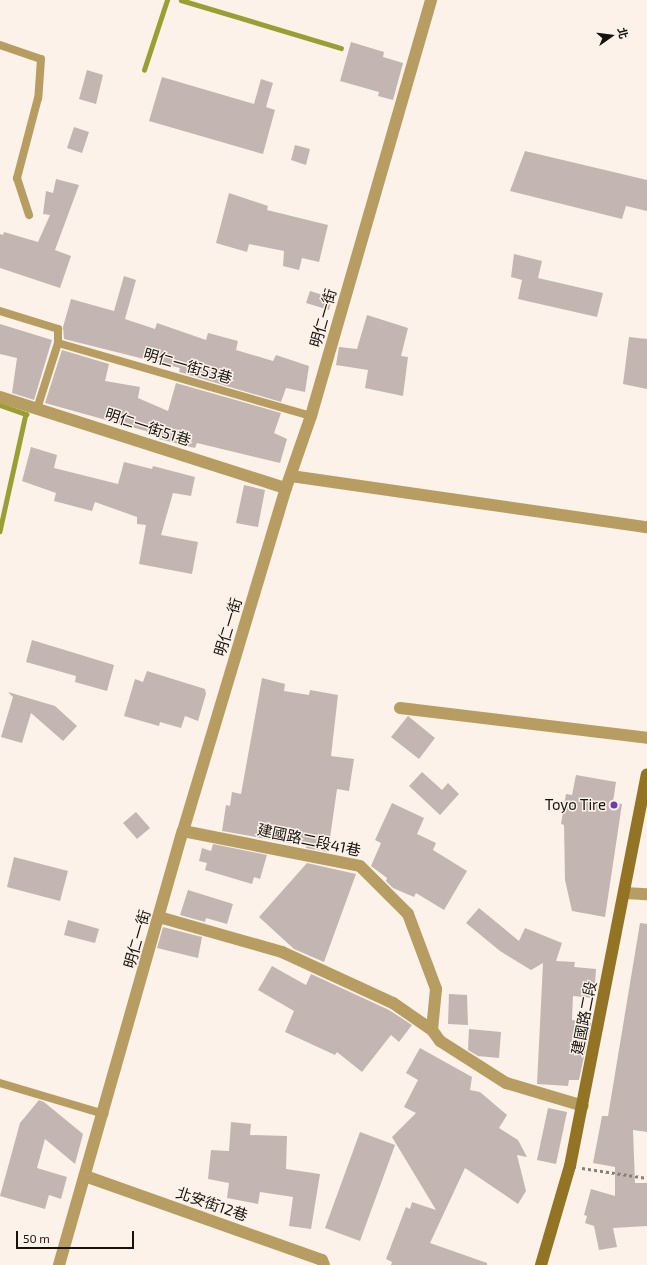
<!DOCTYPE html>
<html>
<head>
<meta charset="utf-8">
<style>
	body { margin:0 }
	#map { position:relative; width:647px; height:1265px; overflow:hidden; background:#fcf2e9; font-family:"Exo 2","Noto Sans TC",sans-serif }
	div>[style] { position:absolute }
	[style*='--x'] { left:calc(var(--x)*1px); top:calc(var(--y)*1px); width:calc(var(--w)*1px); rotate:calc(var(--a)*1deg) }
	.stream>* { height:4.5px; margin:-2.25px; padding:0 2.25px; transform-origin:2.25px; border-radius:2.25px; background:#9a9f33 }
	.building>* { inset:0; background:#c3b6b2 }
	.path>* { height:2.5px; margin-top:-1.25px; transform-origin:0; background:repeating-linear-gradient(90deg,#867f79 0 3px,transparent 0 6px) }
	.lane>* { height:8px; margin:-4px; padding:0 4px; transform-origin:4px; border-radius:4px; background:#b79d61 }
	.street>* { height:12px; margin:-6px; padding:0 6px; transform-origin:6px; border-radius:6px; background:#b79d61 }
	.secondary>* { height:12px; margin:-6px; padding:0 6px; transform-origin:6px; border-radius:6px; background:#927424 }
	.dots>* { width:11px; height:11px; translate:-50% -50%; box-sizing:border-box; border:2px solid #fcf2e9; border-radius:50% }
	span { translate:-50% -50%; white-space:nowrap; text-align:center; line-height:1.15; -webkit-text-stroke:3px #fcf2e9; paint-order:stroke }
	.street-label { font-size:15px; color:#16120f }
	.poi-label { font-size:15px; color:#16120f }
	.right { translate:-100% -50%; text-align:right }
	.north { position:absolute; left:591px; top:16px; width:40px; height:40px; -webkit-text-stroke:3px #fcf2e9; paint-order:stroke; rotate:76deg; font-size:11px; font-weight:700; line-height:16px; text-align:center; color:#16120f }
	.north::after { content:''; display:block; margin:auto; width:14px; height:18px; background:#16120f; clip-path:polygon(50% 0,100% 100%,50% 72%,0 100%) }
	.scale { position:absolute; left:16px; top:1231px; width:118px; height:18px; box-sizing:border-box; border:2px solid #16120f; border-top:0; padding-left:5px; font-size:12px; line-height:14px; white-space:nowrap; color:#16120f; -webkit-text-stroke:3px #fcf2e9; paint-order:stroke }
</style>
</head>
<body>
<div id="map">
	<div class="stream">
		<div style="--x:181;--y:0;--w:167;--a:16.7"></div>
		<div style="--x:144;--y:70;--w:74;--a:-71.8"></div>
		<div style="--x:0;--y:405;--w:28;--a:19"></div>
		<div style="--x:26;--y:414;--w:120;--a:102.5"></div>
	</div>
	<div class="building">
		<div style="clip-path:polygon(351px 42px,384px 52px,383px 57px,403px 63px,393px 100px,378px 96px,379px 92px,340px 81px)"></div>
		<div style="clip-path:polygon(87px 70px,103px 75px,96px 104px,79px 99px)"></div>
		<div style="clip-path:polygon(162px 77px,254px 104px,261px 79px,273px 83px,266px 107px,275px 110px,263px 154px,149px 121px)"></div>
		<div style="clip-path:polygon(74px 127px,89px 132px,82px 153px,67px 148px)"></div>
		<div style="clip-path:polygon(295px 145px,310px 149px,306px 165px,291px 160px)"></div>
		<div style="clip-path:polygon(525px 151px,647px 180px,647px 211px,626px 206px,622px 219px,510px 191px)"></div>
		<div style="clip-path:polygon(56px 179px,79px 185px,55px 250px,71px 256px,60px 288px,0 268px,0 234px,3px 235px,4px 232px,38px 242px,50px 215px,43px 214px,46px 191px,53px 193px)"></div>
		<div style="clip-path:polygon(229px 193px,268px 206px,267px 210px,328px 225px,319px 262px,302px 258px,299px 270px,283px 266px,284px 251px,249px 244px,247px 252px,216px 243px)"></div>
		<div style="clip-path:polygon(514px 254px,542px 261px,538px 278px,603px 293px,597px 317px,518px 299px,522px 280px,511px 277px)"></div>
		<div style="clip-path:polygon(124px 276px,136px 280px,125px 319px,155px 329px,157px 323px,206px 340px,208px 333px,238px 341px,236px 350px,273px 361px,276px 355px,309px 366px,305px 392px,286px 388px,281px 402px,179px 372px,180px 368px,64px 339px,63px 327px,71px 299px,114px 311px)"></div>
		<div style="clip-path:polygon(310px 291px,332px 298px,329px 310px,306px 303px)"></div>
		<div style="clip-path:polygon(367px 315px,408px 328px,401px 356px,408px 357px,403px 396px,365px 388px,368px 370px,336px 365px,339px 347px,357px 349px)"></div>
		<div style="clip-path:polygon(0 324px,52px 340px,34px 400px,12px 393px,17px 358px,0 354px)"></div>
		<div style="clip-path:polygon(629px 337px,647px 339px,647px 389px,623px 384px)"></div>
		<div style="clip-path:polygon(62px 350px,109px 364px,105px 381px,140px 387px,138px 398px,168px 411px,176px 383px,281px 413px,274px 433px,287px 439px,280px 463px,197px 443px,195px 448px,159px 439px,160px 435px,45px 403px)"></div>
		<div style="clip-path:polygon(31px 447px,57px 455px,54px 468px,118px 484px,124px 462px,152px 469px,153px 466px,195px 477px,191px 496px,173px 493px,161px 535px,198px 542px,192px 574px,139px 564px,146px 525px,137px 524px,137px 517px,95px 502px,92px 511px,54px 501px,56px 493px,22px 481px)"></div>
		<div style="clip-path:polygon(244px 485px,265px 490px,258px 527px,236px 523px)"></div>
		<div style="clip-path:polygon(32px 640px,114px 665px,107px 691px,75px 682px,76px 676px,26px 662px)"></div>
		<div style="clip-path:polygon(147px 671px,205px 689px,206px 694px,198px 721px,185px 716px,181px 728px,160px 722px,159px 726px,124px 716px,135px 679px,143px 682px)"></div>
		<div style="clip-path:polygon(262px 678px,285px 684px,284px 691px,309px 695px,310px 690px,338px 695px,331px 756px,354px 759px,349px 791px,337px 789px,328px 852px,306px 848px,306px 846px,222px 831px,226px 805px,230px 806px,232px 792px,241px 794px)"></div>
		<div style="clip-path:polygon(8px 692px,55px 706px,77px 726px,63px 741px,31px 713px,22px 743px,1px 737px,13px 697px)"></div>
		<div style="clip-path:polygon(408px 716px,435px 738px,419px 759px,391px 737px)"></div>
		<div style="clip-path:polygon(422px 772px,442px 790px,448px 783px,459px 794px,440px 815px,409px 786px)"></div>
		<div style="clip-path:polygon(576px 775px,616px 782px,613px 802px,622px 804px,605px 917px,572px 911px,565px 880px,564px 825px,561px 824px,566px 794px,572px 795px)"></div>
		<div style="clip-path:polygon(392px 803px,424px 818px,417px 834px,436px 843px,433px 850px,467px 871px,444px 910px,416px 893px,414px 897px,393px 888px,386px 881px,387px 878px,371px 866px,381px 843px,375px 840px)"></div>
		<div style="clip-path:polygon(136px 812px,150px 828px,137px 839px,123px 823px)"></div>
		<div style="clip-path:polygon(213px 844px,267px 855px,260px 879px,254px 877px,252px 884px,205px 870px,207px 863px,199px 861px,202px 848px,211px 851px)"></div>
		<div style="clip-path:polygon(14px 857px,68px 871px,60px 901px,7px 887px)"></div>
		<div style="clip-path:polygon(307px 863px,356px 874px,324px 962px,294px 949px,259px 917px)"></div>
		<div style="clip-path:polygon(188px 890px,233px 904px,227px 924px,206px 918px,205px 922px,180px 915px)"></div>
		<div style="clip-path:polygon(479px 908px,519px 941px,525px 928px,562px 943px,556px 961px,575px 962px,574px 967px,596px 969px,594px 998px,573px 996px,572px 1020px,591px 1023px,579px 1080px,569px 1080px,568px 1086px,537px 1084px,543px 963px,531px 970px,500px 951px,466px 923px)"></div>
		<div style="clip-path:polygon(68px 920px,99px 929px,95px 943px,64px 935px)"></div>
		<div style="clip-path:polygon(640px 923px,647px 924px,647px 1132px,633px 1130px,635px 1183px,647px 1183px,647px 1226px,613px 1228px,617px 1247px,599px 1250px,594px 1226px,585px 1223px,587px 1216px,584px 1215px,591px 1189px,615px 1196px,615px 1167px,593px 1163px,602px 1116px,608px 1116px)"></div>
		<div style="clip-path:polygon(163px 927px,202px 937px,198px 958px,157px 948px)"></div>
		<div style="clip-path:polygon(272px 966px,306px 985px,311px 974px,389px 1010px,412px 1025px,399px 1042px,391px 1035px,362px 1072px,337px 1052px,335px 1055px,285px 1032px,294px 1011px,258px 990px)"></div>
		<div style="clip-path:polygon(449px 994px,467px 995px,468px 1025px,448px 1024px)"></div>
		<div style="clip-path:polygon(469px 1029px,501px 1032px,499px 1058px,478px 1056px,468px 1050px)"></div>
		<div style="clip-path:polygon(420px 1048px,472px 1077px,470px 1090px,480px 1092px,507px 1115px,499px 1128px,518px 1140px,527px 1157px,517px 1155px,526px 1191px,518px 1204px,465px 1168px,430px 1243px,487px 1263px,487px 1265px,391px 1265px,392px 1262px,386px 1259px,406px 1207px,410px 1209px,412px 1202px,436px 1210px,392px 1137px,416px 1113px,404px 1107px,418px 1080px,406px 1073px)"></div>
		<div style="clip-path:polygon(39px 1100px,44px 1102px,83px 1134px,75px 1164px,45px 1139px,37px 1168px,67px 1177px,61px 1199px,49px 1195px,45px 1209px,0 1196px,20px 1123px)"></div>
		<div style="clip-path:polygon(548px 1108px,567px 1112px,556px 1164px,537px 1160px)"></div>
		<div style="clip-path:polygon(231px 1122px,251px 1124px,250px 1135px,287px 1136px,286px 1169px,320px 1174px,311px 1229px,289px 1226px,293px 1197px,260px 1192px,258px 1204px,227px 1198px,229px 1183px,208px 1179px,211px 1150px,229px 1151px)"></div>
		<div style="clip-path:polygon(360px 1132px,395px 1145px,360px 1241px,325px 1228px)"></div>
	</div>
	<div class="path">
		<div style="--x:582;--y:1168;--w:66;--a:8.7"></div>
	</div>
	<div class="lane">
		<div style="--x:0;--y:45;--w:43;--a:18.9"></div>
		<div style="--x:41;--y:59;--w:39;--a:94"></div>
		<div style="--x:38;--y:98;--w:83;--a:104.7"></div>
		<div style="--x:17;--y:178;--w:39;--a:72"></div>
		<div style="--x:0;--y:311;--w:61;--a:17.2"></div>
		<div style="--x:58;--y:329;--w:14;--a:90"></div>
		<div style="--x:58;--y:343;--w:69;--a:107.7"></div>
		<div style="--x:58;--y:343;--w:263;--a:16.1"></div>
		<div style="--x:0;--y:1083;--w:109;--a:16.6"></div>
	</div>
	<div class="street">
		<div style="--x:0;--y:397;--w:300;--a:17.7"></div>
		<div style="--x:291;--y:476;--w:360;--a:8.2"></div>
		<div style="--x:400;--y:708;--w:249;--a:6.9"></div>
		<div style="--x:183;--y:831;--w:180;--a:11.2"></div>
		<div style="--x:360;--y:866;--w:68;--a:45"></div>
		<div style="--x:408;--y:914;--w:80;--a:69.5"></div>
		<div style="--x:436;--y:989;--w:41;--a:95.6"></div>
		<div style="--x:625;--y:893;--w:22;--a:3"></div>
		<div style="--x:159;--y:917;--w:128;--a:15.9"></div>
		<div style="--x:282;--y:952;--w:122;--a:24.7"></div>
		<div style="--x:393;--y:1003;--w:47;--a:34.7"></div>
		<div style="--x:432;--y:1030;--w:14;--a:54"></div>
		<div style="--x:440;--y:1041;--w:78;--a:32.5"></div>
		<div style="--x:506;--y:1083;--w:80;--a:16.6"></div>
		<div style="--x:85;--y:1176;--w:251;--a:19.5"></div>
		<div style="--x:322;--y:1260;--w:5;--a:68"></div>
		<div style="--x:59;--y:1265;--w:451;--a:-74.1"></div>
		<div style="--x:183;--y:831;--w:358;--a:-73.3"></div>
		<div style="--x:286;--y:488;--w:76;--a:-70.9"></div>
		<div style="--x:311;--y:416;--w:433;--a:-73.9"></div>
	</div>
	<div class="secondary">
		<div style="--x:541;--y:1265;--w:103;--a:-73.7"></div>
		<div style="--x:570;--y:1166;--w:399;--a:-78.9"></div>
	</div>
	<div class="dots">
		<div style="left:614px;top:805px;background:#713cb2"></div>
	</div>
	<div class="street-label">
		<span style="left:323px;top:318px;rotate:-74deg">明仁一街</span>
		<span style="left:188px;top:366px;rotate:16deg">明仁一街53巷</span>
		<span style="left:148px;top:427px;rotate:18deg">明仁一街51巷</span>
		<span style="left:228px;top:627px;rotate:-73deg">明仁一街</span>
		<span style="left:309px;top:840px;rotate:12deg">建國路二段41巷</span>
		<span style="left:137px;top:939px;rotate:-74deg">明仁一街</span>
		<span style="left:584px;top:1018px;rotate:-79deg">建國路二段</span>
		<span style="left:212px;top:1204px;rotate:19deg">北安街12巷</span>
	</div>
	<div class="poi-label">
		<span class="right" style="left:606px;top:805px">Toyo Tire</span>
	</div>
	<div class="north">北</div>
	<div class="scale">50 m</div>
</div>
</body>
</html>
